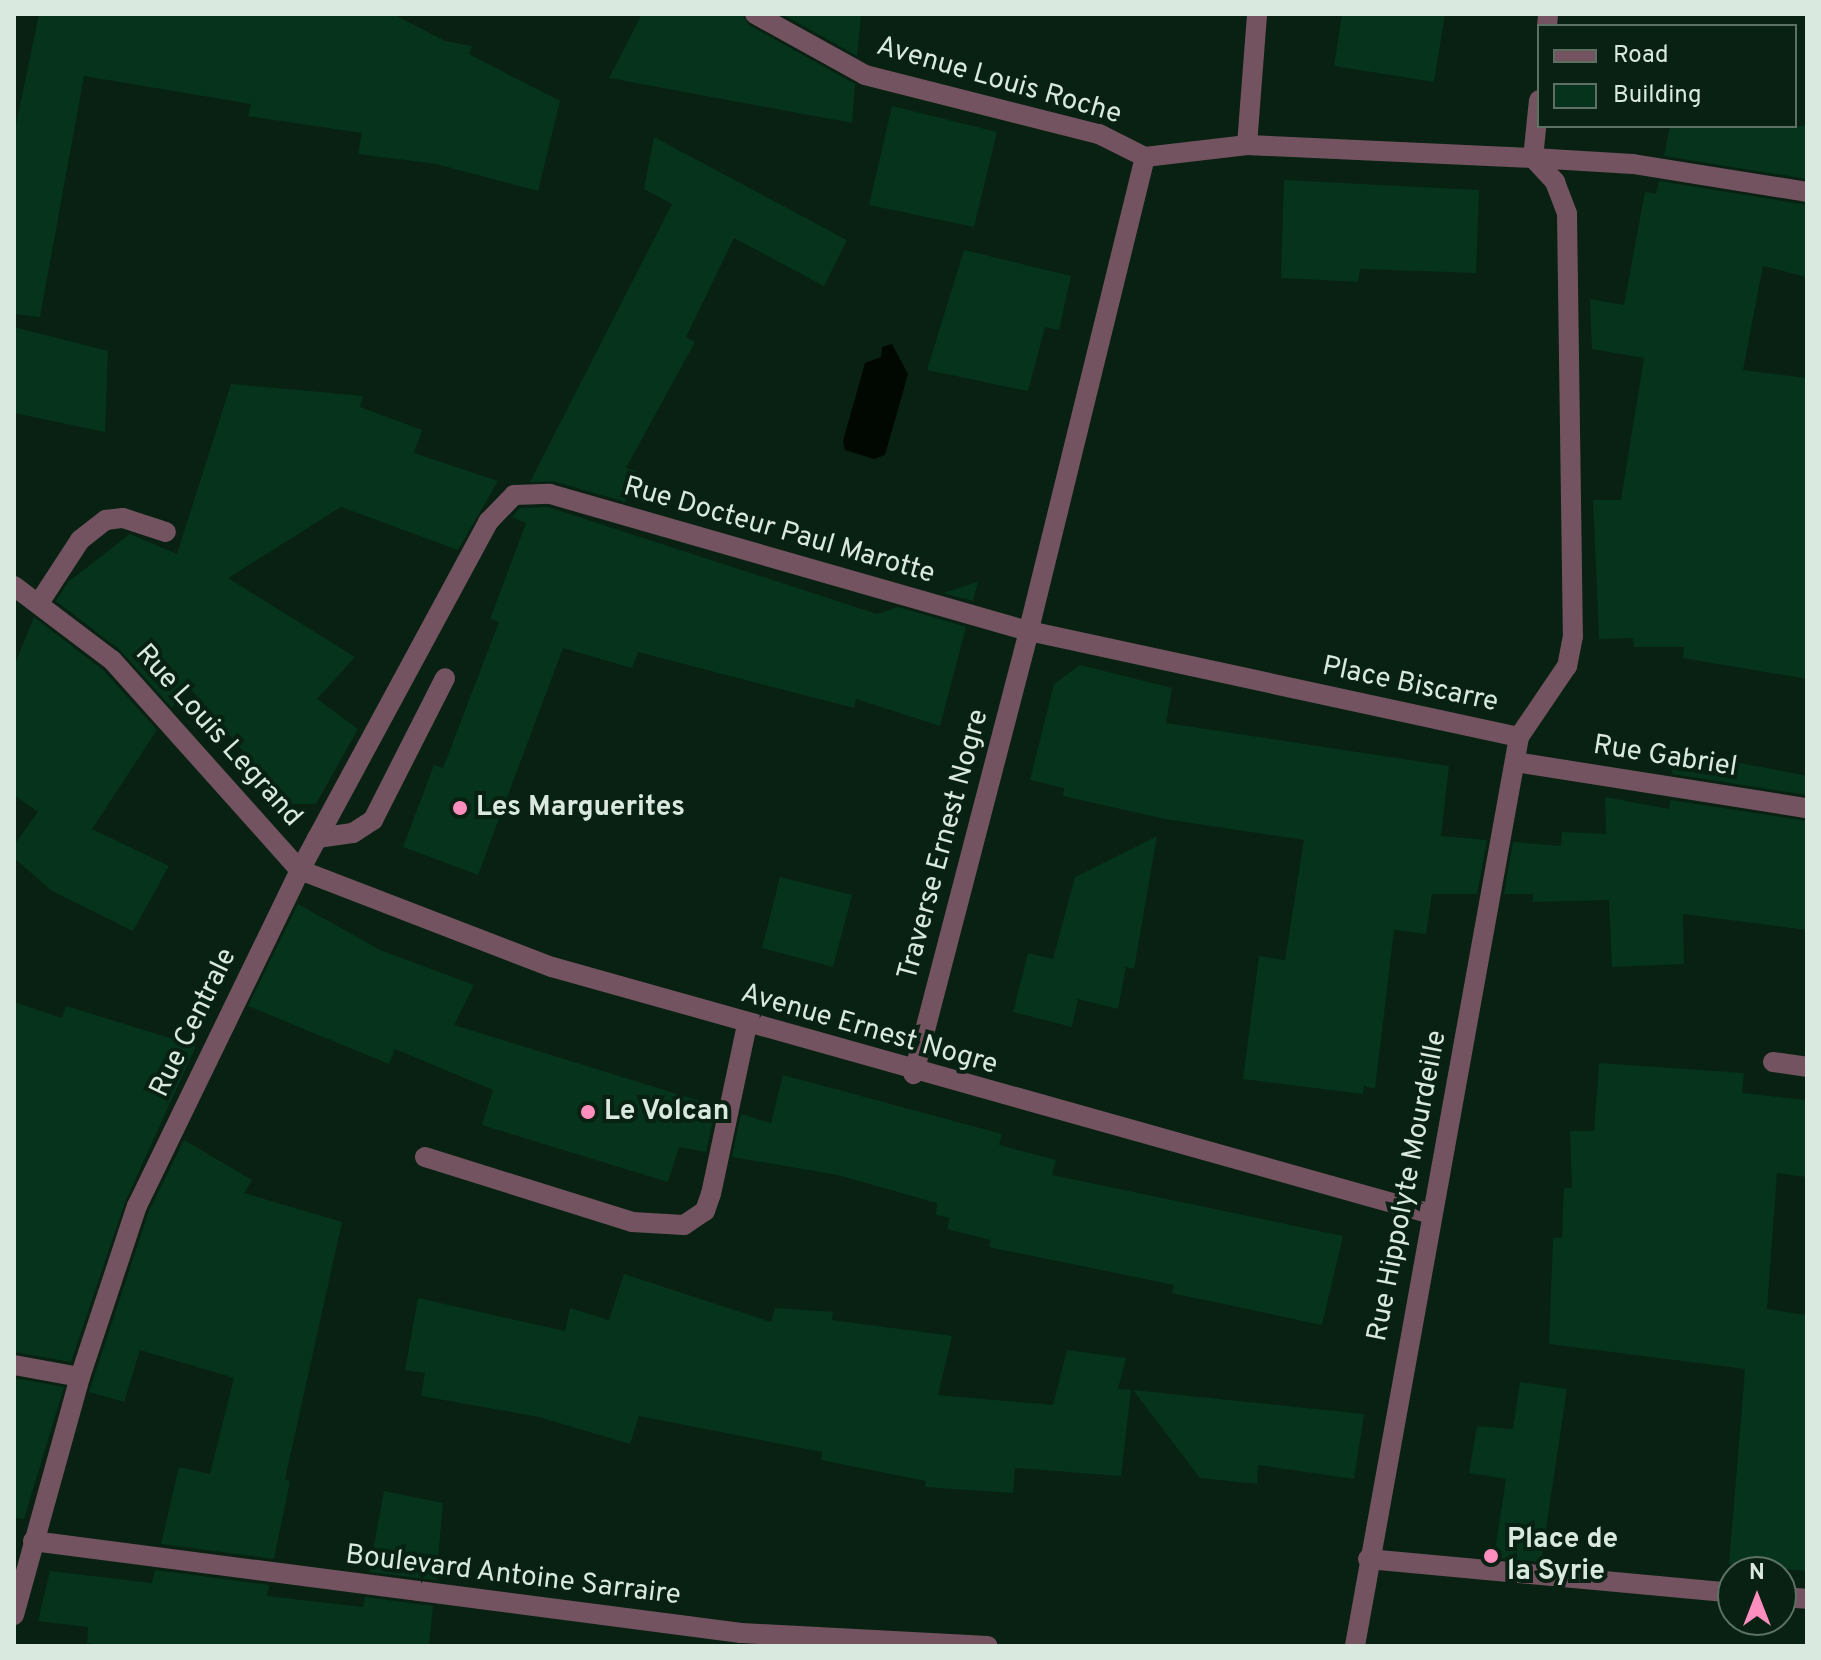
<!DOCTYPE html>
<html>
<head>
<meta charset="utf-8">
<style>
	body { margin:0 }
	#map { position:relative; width:1821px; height:1660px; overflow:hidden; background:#082112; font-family:Overpass,sans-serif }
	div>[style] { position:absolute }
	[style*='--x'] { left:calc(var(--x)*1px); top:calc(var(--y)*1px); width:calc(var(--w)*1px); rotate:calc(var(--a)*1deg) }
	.water>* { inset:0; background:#000801 }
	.building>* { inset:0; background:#05331b }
	.service>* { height:20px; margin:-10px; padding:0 10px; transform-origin:10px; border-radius:10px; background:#745360 }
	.minor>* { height:20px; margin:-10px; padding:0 10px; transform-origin:10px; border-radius:10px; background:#745360 }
	.dots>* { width:22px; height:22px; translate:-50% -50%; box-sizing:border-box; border:4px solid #082112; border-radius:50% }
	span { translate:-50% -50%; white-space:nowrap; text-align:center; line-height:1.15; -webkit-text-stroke:8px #082112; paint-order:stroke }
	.street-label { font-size:28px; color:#dae9df }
	.poi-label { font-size:28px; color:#dae9df; font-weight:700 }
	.left { translate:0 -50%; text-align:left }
	.frame { position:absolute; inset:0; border:16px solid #dae9df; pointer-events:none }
	.legend { position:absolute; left:1537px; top:24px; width:260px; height:104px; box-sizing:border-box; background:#082112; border:2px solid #5c7164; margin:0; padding:10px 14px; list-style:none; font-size:24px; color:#dae9df }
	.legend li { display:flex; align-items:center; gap:16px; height:40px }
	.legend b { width:40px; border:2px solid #5c7164 }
	.north { position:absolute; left:1717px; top:1556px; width:80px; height:80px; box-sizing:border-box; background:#082112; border:2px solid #5c7164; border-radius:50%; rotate:0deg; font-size:22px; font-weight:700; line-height:32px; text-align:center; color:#dae9df }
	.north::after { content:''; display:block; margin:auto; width:28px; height:36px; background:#fe8ebd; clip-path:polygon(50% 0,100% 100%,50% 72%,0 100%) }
</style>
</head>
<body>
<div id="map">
	<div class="water">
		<div style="clip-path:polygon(892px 344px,908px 374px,885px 455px,874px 459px,845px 450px,843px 441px,865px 363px,881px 357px,882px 347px)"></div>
	</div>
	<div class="building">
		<div style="clip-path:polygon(39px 14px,393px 14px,445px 41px,472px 46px,469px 54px,560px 101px,538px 191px,436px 164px,358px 154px,362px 133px,248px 116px,251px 104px,84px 76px,40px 317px,14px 314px,14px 134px)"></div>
		<div style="clip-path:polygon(642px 14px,742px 14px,749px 25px,855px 84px,852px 123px,609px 78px)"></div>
		<div style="clip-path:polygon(782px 14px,861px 14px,857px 56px)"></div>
		<div style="clip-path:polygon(1342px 14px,1445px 14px,1434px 82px,1334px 66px)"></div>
		<div style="clip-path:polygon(892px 106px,997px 132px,974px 227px,869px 205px)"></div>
		<div style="clip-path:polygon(1670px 126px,1807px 126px,1807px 179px,1664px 156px)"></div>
		<div style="clip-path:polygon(654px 137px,847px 240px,824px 286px,734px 238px,686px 337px,695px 342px,626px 468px,636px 471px,625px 502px,553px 481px,530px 482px,672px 204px,644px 189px)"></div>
		<div style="clip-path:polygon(1284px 180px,1479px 190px,1476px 273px,1360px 269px,1358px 282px,1281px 278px)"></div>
		<div style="clip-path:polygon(1659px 181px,1807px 205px,1807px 277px,1763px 266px,1743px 370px,1807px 378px,1807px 679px,1683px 658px,1684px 647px,1634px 647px,1633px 638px,1599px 639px,1593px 500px,1621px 500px,1644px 358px,1592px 349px,1590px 299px,1624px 305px,1645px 192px,1656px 194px)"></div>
		<div style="clip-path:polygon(964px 250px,1071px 276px,1059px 330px,1045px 327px,1028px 391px,927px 370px)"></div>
		<div style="clip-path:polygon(14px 327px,108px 351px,105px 432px,14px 413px)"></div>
		<div style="clip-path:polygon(231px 384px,363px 396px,360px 407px,422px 430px,414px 453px,498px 481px,458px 550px,341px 507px,228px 578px,355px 657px,317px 699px,358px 729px,316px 804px,288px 804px,188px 686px,172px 708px,120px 650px,56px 601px,68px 582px,130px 534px,177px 554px)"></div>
		<div style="clip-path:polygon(548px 507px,877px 614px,898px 607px,966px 627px,940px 726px,856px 699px,854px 708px,638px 652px,632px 668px,563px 648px,478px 875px,403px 847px,434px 765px,443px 768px,499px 622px,490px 619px,526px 523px,512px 517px,520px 508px)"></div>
		<div style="clip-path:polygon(978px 582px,973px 601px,943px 593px)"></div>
		<div style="clip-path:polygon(34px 617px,103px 670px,157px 730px,92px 829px,169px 866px,133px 931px,52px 891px,14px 858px,14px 845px,38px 812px,14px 795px,14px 666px)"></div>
		<div style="clip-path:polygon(1080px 665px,1172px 688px,1166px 723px,1449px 766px,1441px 836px,1487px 840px,1477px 894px,1432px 894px,1426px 934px,1394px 930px,1375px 1089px,1364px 1086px,1363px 1094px,1243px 1079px,1259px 956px,1285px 960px,1304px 840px,1165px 819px,1063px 796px,1064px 788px,1030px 780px,1054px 684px)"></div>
		<div style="clip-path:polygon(1674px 750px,1807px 776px,1807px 795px,1672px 774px)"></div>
		<div style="clip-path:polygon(1605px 797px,1669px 809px,1670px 800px,1807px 821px,1807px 930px,1683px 914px,1684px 964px,1612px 967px,1609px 900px,1533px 902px,1533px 894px,1504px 894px,1513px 842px,1561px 846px,1562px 832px,1606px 834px)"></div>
		<div style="clip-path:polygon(1157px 836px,1134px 969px,1126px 967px,1118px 1009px,1078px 999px,1072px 1027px,1013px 1012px,1028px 953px,1053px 959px,1075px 877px)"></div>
		<div style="clip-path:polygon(780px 877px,852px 895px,833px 967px,762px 948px)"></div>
		<div style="clip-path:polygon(298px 904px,380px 950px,474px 985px,454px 1025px,716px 1106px,706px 1152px,679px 1147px,668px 1182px,482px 1125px,493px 1090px,395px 1049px,389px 1064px,248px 1006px)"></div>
		<div style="clip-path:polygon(14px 1002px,62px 1018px,66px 1006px,196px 1046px,125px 1202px,71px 1362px,14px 1352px)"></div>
		<div style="clip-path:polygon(1599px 1063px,1744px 1073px,1742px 1093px,1807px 1100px,1807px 1177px,1777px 1173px,1767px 1309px,1807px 1315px,1807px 1571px,1729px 1564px,1745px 1369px,1549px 1344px,1553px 1238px,1562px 1238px,1564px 1188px,1572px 1188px,1570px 1131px,1594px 1131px)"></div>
		<div style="clip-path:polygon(783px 1075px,1002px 1134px,999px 1145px,1056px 1160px,1052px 1175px,1343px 1236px,1322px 1325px,1172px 1293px,1174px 1285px,989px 1247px,991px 1240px,947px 1229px,950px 1218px,936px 1215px,937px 1203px,838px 1175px,732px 1157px,741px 1114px,771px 1123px)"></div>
		<div style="clip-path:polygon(184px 1140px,252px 1180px,244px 1193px,342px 1222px,285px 1479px,290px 1481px,274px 1559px,161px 1544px,179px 1467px,210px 1474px,234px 1378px,140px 1350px,124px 1402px,89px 1392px,149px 1211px)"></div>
		<div style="clip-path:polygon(624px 1274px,771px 1322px,775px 1308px,833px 1312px,832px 1320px,952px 1336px,938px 1395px,1053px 1405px,1067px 1350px,1126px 1358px,1118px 1389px,1131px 1390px,1121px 1476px,1015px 1468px,1013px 1493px,925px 1487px,926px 1481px,821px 1460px,822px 1452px,639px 1416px,630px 1444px,539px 1417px,421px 1396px,425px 1373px,405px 1370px,418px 1298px,565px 1331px,570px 1308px,609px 1320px)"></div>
		<div style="clip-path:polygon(14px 1378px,64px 1387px,24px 1519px,14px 1518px)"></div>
		<div style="clip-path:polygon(1520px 1382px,1567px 1389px,1541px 1562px,1494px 1558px,1506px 1479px,1469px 1473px,1477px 1426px,1513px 1429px)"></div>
		<div style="clip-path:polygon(1133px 1390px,1364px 1414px,1354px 1479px,1258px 1465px,1257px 1484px,1200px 1478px)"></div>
		<div style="clip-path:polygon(384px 1491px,443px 1503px,436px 1580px,369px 1572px)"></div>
		<div style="clip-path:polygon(155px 1570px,269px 1585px,267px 1596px,363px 1607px,365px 1597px,433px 1606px,429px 1646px,112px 1646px,87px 1643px,88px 1627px,38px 1621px,50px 1571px,152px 1583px)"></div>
	</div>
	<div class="service">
		<div style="--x:1533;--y:158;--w:100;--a:3.4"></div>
		<div style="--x:1633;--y:164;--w:176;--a:9.1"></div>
		<div style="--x:39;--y:603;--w:75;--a:-56.9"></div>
		<div style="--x:80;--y:540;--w:33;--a:-38"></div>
		<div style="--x:106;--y:520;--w:17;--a:-7"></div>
		<div style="--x:123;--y:518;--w:45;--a:18"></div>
		<div style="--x:317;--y:838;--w:36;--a:-8"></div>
		<div style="--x:353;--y:833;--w:24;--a:-33"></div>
		<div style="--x:373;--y:820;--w:159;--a:-63.1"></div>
		<div style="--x:425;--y:1157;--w:217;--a:17.4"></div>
		<div style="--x:632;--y:1222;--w:52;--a:3.3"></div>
		<div style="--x:684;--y:1225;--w:25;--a:-34"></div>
		<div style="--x:705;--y:1211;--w:18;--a:-71"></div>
		<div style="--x:711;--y:1194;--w:174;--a:-78"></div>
	</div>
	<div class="minor">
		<div style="--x:755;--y:14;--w:126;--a:29"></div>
		<div style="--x:865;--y:75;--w:241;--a:14.2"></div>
		<div style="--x:1099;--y:134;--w:51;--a:26.6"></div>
		<div style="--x:1547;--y:26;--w:12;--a:-85"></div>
		<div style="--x:1247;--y:145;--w:131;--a:-85.6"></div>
		<div style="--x:1145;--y:157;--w:103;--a:-6.7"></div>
		<div style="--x:1247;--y:145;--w:286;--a:2.6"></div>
		<div style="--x:1533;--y:158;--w:33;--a:47"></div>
		<div style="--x:1555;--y:182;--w:34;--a:69"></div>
		<div style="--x:1567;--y:214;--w:422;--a:89.2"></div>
		<div style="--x:1573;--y:636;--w:31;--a:101"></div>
		<div style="--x:1567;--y:666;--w:86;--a:124.1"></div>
		<div style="--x:1519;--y:737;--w:924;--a:100.23"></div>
		<div style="--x:1145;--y:157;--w:488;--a:103.8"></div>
		<div style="--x:1029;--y:631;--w:501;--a:12.21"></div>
		<div style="--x:1533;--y:158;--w:58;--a:-84.1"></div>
		<div style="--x:14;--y:586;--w:123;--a:37.1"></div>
		<div style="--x:112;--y:660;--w:282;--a:48.2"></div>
		<div style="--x:300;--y:870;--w:270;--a:21.1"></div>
		<div style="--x:552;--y:967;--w:914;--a:15.68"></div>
		<div style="--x:1515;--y:762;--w:296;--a:9"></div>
		<div style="--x:1773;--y:1062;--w:34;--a:8"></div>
		<div style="--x:14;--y:1365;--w:67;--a:10.3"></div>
		<div style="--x:33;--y:1541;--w:714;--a:7.4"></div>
		<div style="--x:741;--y:1633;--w:247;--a:3"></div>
		<div style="--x:1368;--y:1559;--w:367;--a:5.3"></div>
		<div style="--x:1781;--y:1597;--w:26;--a:4"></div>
		<div style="--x:14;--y:1615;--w:247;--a:-74.5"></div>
		<div style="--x:80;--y:1377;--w:180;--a:-71.6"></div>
		<div style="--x:137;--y:1206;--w:373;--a:-64.1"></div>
		<div style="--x:300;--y:870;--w:396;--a:-61.6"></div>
		<div style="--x:488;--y:522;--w:37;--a:-46"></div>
		<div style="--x:514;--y:495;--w:36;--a:-2"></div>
		<div style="--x:550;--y:494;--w:498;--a:16"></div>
		<div style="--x:1029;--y:631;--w:458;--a:104.6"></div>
	</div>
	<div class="dots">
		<div style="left:460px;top:808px;background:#fe8ebd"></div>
		<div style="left:588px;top:1112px;background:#fe8ebd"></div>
		<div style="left:1491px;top:1556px;background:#fe8ebd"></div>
	</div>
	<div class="street-label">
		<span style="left:999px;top:81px;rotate:16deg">Avenue Louis Roche</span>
		<span style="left:779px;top:531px;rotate:16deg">Rue Docteur Paul Marotte</span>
		<span style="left:1410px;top:685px;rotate:12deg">Place Biscarre</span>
		<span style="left:218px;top:736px;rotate:48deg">Rue Louis Legrand</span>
		<span style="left:1665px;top:757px;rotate:9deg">Rue Gabriel</span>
		<span style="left:944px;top:845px;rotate:-75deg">Traverse Ernest Nogre</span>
		<span style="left:194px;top:1023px;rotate:-64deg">Rue Centrale</span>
		<span style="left:869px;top:1030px;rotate:16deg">Avenue Ernest Nogre</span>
		<span style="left:1408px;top:1186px;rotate:-79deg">Rue Hippolyte Mourdeille</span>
		<span style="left:513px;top:1576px;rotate:7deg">Boulevard Antoine Sarraire</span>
	</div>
	<div class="poi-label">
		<span class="left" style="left:476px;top:808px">Les Marguerites</span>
		<span class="left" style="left:604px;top:1112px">Le Volcan</span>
		<span class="left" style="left:1507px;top:1556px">Place de<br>la Syrie</span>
	</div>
	<div class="frame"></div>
	<ul class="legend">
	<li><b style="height:10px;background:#745360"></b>Road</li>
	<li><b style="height:22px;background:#05331b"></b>Building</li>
	</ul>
	<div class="north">N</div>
</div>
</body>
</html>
